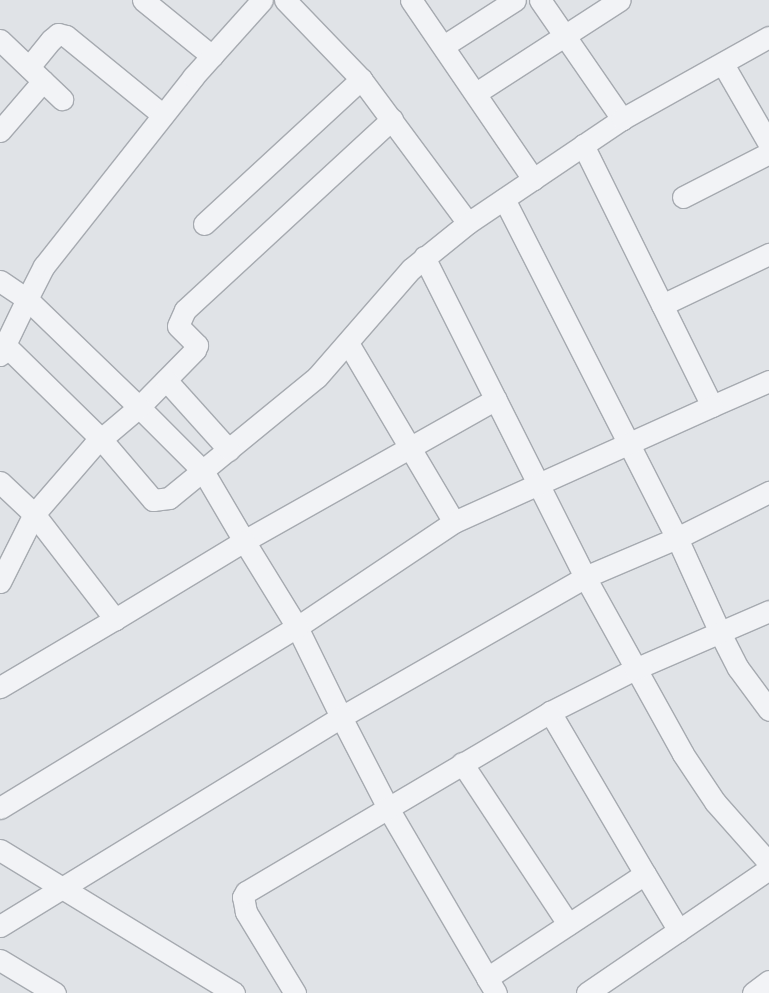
<!DOCTYPE html>
<html>
<head>
<meta charset="utf-8">
<style>
	body { margin:0 }
	#map { position:relative; width:769px; height:993px; overflow:hidden; background:#e0e3e7; font-family:Montserrat,sans-serif }
	div>[style] { position:absolute }
	[style*='--x'] { left:calc(var(--x)*1px); top:calc(var(--y)*1px); width:calc(var(--w)*1px); rotate:calc(var(--a)*1deg) }
	.roads { filter:drop-shadow(1px 0 #a6aab0) drop-shadow(-1px 0 #a6aab0) drop-shadow(0 1px #a6aab0) drop-shadow(0 -1px #a6aab0) }
	.street>* { height:21px; margin:-10.5px; padding:0 10.5px; transform-origin:10.5px; border-radius:10.5px; background:#f2f3f6 }
	span { translate:-50% -50%; white-space:nowrap; text-align:center; line-height:1.15; -webkit-text-stroke:4px #eff2f5; paint-order:stroke }
</style>
</head>
<body>
<div id="map">
	<div class="roads">
		<div class="street">
			<div style="--x:143;--y:0;--w:89;--a:39.1"></div>
			<div style="--x:285;--y:0;--w:110;--a:46.1"></div>
			<div style="--x:361;--y:79;--w:179;--a:53.4"></div>
			<div style="--x:411;--y:0;--w:217;--a:55.7"></div>
			<div style="--x:540;--y:0;--w:145;--a:55.4"></div>
			<div style="--x:0;--y:40;--w:86;--a:43.6"></div>
			<div style="--x:445;--y:45;--w:83;--a:-32.7"></div>
			<div style="--x:723;--y:64;--w:92;--a:60.1"></div>
			<div style="--x:29;--y:67;--w:35;--a:-51"></div>
			<div style="--x:51;--y:40;--w:9;--a:-41"></div>
			<div style="--x:58;--y:34;--w:8;--a:14"></div>
			<div style="--x:66;--y:36;--w:125;--a:39.2"></div>
			<div style="--x:476;--y:93;--w:171;--a:-32.9"></div>
			<div style="--x:392;--y:119;--w:282;--a:137.3"></div>
			<div style="--x:185;--y:310;--w:17;--a:114"></div>
			<div style="--x:178;--y:326;--w:27;--a:45"></div>
			<div style="--x:197;--y:345;--w:5;--a:112"></div>
			<div style="--x:195;--y:350;--w:80;--a:134.5"></div>
			<div style="--x:139;--y:407;--w:91;--a:45"></div>
			<div style="--x:203;--y:471;--w:81;--a:59.6"></div>
			<div style="--x:244;--y:541;--w:289;--a:-29.4"></div>
			<div style="--x:0;--y:131;--w:66;--a:-49.3"></div>
			<div style="--x:583;--y:145;--w:291;--a:63.7"></div>
			<div style="--x:712;--y:406;--w:62;--a:-23.7"></div>
			<div style="--x:683;--y:197;--w:97;--a:-27.1"></div>
			<div style="--x:504;--y:199;--w:381;--a:63"></div>
			<div style="--x:677;--y:538;--w:104;--a:65.6"></div>
			<div style="--x:720;--y:633;--w:39;--a:63"></div>
			<div style="--x:738;--y:668;--w:52;--a:53.6"></div>
			<div style="--x:204;--y:224;--w:214;--a:-42.7"></div>
			<div style="--x:424;--y:257;--w:358;--a:63.3"></div>
			<div style="--x:585;--y:577;--w:202;--a:61"></div>
			<div style="--x:683;--y:754;--w:58;--a:56.3"></div>
			<div style="--x:715;--y:802;--w:81;--a:48.5"></div>
			<div style="--x:0;--y:281;--w:32;--a:34"></div>
			<div style="--x:27;--y:299;--w:37;--a:-63"></div>
			<div style="--x:44;--y:266;--w:241;--a:-51.7"></div>
			<div style="--x:193;--y:77;--w:103;--a:-48.1"></div>
			<div style="--x:662;--y:305;--w:119;--a:-25.5"></div>
			<div style="--x:348;--y:343;--w:208;--a:59.4"></div>
			<div style="--x:5;--y:345;--w:134;--a:44.4"></div>
			<div style="--x:101;--y:439;--w:80;--a:49.6"></div>
			<div style="--x:153;--y:500;--w:16;--a:-7"></div>
			<div style="--x:169;--y:498;--w:191;--a:-39.3"></div>
			<div style="--x:317;--y:377;--w:143;--a:-49"></div>
			<div style="--x:411;--y:269;--w:73;--a:-38.9"></div>
			<div style="--x:468;--y:223;--w:186;--a:-34"></div>
			<div style="--x:622;--y:119;--w:168;--a:-29.2"></div>
			<div style="--x:0;--y:355;--w:62;--a:-64.3"></div>
			<div style="--x:27;--y:299;--w:156;--a:44"></div>
			<div style="--x:139;--y:407;--w:60;--a:139.7"></div>
			<div style="--x:93;--y:446;--w:90;--a:130.9"></div>
			<div style="--x:34;--y:514;--w:133;--a:52.4"></div>
			<div style="--x:115;--y:619;--w:134;--a:149.4"></div>
			<div style="--x:166;--y:380;--w:94;--a:48"></div>
			<div style="--x:712;--y:406;--w:283;--a:155.8"></div>
			<div style="--x:454;--y:522;--w:189;--a:146.2"></div>
			<div style="--x:297;--y:627;--w:100;--a:63.9"></div>
			<div style="--x:341;--y:717;--w:281;--a:-29.8"></div>
			<div style="--x:585;--y:577;--w:100;--a:-23"></div>
			<div style="--x:677;--y:538;--w:103;--a:-26.6"></div>
			<div style="--x:0;--y:482;--w:47;--a:43.3"></div>
			<div style="--x:34;--y:514;--w:76;--a:116.6"></div>
			<div style="--x:462;--y:763;--w:193;--a:56.6"></div>
			<div style="--x:0;--y:808;--w:348;--a:-31.4"></div>
			<div style="--x:297;--y:627;--w:101;--a:-121.6"></div>
			<div style="--x:244;--y:541;--w:151;--a:148.8"></div>
			<div style="--x:0;--y:850;--w:274;--a:31.4"></div>
			<div style="--x:645;--y:874;--w:66;--a:59.2"></div>
			<div style="--x:0;--y:926;--w:400;--a:-31.5"></div>
			<div style="--x:341;--y:717;--w:105;--a:62.7"></div>
			<div style="--x:389;--y:810;--w:194;--a:59.7"></div>
			<div style="--x:487;--y:978;--w:189;--a:-33.4"></div>
			<div style="--x:645;--y:874;--w:188;--a:-120.4"></div>
			<div style="--x:550;--y:712;--w:95;--a:-26.8"></div>
			<div style="--x:635;--y:669;--w:146;--a:-23.4"></div>
			<div style="--x:0;--y:960;--w:64;--a:31"></div>
			<div style="--x:487;--y:978;--w:17;--a:59"></div>
			<div style="--x:295;--y:993;--w:95;--a:-121.2"></div>
			<div style="--x:246;--y:912;--w:15;--a:-101"></div>
			<div style="--x:243;--y:897;--w:6;--a:-59"></div>
			<div style="--x:246;--y:892;--w:353;--a:-30.6"></div>
			<div style="--x:587;--y:993;--w:220;--a:-34.3"></div>
			<div style="--x:753;--y:993;--w:20;--a:-37"></div>
		</div>
	</div>
</div>
</body>
</html>
